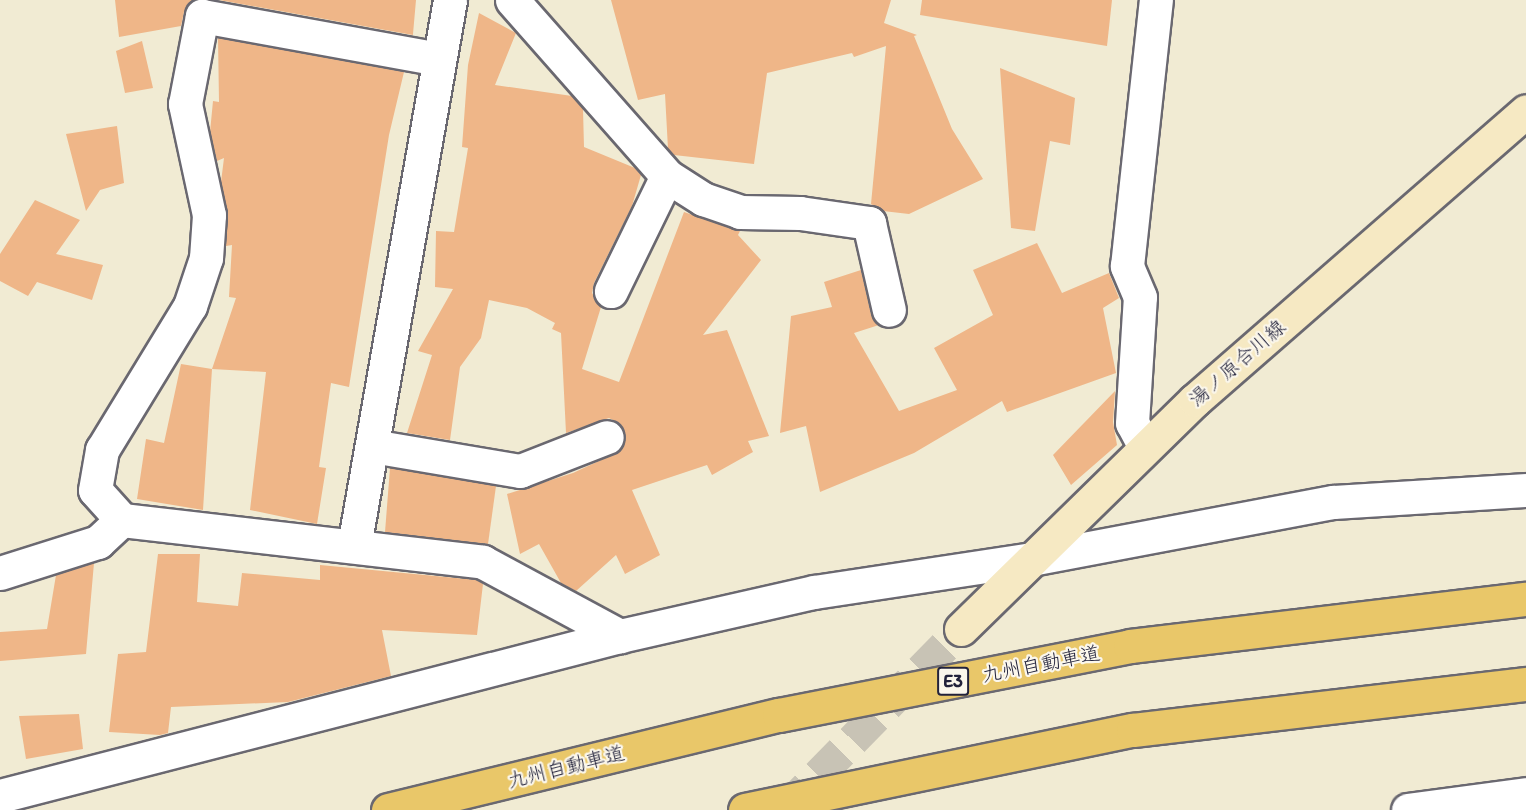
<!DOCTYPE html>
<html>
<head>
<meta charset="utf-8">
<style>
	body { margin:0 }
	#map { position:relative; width:1526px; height:810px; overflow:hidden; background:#f1ebd3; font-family:Itim,"Klee One",sans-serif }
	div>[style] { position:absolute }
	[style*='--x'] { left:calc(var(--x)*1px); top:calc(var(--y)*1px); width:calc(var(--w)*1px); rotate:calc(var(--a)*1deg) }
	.building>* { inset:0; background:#efb688 }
	.secondary-tunnel>* { height:33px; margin-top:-16.5px; transform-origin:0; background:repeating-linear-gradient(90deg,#c8c3b5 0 33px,transparent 0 49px) }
	.roads { filter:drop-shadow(2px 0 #6a6870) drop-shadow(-2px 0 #6a6870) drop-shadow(0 2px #6a6870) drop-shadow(0 -2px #6a6870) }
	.minor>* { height:33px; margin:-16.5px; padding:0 16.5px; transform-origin:16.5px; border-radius:16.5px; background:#fff }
	.secondary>* { height:33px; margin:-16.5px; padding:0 16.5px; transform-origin:16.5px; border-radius:16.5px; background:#f6e9c3 }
	.motorway>* { height:33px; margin:-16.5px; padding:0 16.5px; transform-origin:16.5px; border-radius:16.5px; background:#e9c769 }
	span { translate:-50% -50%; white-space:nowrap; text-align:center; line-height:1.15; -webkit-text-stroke:4.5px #fbf7ec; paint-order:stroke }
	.shield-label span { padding:2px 4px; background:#fbf7ec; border:2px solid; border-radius:4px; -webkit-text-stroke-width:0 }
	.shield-label { font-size:18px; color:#22223b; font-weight:700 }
	.street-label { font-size:20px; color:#22223b }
</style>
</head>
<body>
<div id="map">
	<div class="building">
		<div style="clip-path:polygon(115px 0,193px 0,184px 12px,181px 26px,119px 37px)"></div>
		<div style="clip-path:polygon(219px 0,416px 0,413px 34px,413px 35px)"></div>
		<div style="clip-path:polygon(611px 0,891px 0,884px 23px,917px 35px,914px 36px,952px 129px,983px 179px,909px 214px,883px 211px,871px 204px,886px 46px,854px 57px,852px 53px,767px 73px,754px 164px,674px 155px,668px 149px,665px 94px,638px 100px)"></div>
		<div style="clip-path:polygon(922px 0,1112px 0,1107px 46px,920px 15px)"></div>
		<div style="clip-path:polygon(479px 13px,516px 33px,495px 85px,572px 96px,583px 109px,584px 147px,635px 168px,641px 175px,632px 206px,594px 283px,592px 293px,601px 307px,582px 369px,619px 382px,684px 212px,740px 231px,738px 235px,761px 260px,703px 335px,727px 330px,769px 436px,748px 441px,753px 452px,712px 475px,707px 465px,632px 490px,660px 555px,625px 574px,616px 555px,576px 591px,561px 583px,539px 544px,520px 554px,507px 494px,573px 473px,614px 454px,626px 439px,619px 423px,609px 418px,566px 433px,561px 333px,552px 329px,555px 323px,527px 308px,489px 300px,481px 338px,460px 367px,450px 440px,407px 433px,432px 355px,418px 351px,453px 289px,435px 287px,436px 231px,454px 232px,468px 148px,462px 147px,468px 65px)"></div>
		<div style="clip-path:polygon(218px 38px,404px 72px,389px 135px,349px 387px,331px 383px,319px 467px,326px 468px,317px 524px,250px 510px,266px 372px,212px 369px,236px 298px,229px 297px,232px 245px,226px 246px,227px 211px,221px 182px,224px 158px,217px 161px,210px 132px,213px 101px,219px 102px)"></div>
		<div style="clip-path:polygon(142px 41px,153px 88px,125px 93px,116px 51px)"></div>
		<div style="clip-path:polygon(1000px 68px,1075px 98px,1070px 145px,1050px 141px,1035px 231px,1011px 228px)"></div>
		<div style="clip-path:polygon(117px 126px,124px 183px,100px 190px,86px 211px,66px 134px)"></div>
		<div style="clip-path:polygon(35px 200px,80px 220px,56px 254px,103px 265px,92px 300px,37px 282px,28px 296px,0 281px,0 254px)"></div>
		<div style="clip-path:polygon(1037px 243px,1062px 293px,1109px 273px,1119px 298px,1103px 308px,1116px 373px,1007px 412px,1002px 401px,914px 453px,820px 492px,806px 426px,780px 433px,791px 316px,832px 307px,824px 282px,861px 270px,871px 314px,879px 325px,854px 333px,899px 411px,957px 390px,934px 348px,993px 315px,973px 270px)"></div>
		<div style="clip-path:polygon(181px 364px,212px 369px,203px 510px,137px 499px,146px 439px,164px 443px)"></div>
		<div style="clip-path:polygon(1115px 391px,1113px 422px,1117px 445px,1071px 485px,1053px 455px)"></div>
		<div style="clip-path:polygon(390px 468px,496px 486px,488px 544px,385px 532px)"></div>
		<div style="clip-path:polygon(158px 554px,200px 554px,197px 602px,238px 606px,242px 573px,320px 580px,320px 565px,477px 580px,483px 584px,477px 635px,382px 630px,391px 676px,288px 702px,171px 707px,168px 733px,160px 735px,109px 732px,118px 654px,146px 652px)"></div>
		<div style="clip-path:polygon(94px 563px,86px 654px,0 661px,0 632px,47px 629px,56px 575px)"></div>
		<div style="clip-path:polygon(79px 714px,83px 749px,26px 759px,19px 716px)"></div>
	</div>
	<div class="secondary-tunnel">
		<div style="--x:784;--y:810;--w:253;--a:-45.6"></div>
	</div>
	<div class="roads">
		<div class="minor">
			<div style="--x:512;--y:0;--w:235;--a:48.6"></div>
			<div style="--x:667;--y:176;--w:128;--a:116"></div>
			<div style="--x:667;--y:176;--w:43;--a:32.6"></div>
			<div style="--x:703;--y:199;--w:39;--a:19"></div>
			<div style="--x:740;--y:212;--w:60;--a:1"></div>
			<div style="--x:800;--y:213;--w:70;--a:8.2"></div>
			<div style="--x:869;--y:223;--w:89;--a:77.1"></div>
			<div style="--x:372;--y:446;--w:150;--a:9.6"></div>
			<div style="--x:520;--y:471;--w:93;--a:-21.3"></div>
			<div style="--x:1145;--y:447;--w:27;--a:-118"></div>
			<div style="--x:1132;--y:423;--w:126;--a:-86.4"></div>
			<div style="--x:1140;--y:297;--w:34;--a:-113"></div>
			<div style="--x:1127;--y:266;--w:268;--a:-83.8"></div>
			<div style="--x:122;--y:520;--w:40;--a:-132"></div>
			<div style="--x:95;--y:490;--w:41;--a:-80.1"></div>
			<div style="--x:102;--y:450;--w:169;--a:-58.6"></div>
			<div style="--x:190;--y:306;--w:51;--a:-71.6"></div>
			<div style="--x:206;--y:258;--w:43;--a:-86"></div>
			<div style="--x:209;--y:215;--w:114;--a:-102.2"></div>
			<div style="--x:185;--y:104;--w:90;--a:-79.1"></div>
			<div style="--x:202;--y:16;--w:241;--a:10.3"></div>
			<div style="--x:354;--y:546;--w:554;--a:-80.03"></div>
			<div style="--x:0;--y:573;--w:103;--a:-17.6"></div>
			<div style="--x:98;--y:542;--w:33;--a:-43"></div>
			<div style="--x:122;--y:520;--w:363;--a:6.6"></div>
			<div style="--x:483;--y:562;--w:156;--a:28.4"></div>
			<div style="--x:0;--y:796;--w:640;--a:-14.47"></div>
			<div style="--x:620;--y:636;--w:199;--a:-12.8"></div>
			<div style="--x:814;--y:592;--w:219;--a:-8.6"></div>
			<div style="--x:1031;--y:559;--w:308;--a:-10.7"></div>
			<div style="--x:1334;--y:502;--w:192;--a:-3.6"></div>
			<div style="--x:1408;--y:810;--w:119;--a:-7.7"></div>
		</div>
		<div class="secondary">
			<div style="--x:961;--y:629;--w:327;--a:-44.4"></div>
			<div style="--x:1195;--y:400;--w:439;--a:-41.1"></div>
		</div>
		<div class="motorway">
			<div style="--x:388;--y:810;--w:402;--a:-13.7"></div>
			<div style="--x:779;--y:715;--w:358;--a:-11.1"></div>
			<div style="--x:1130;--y:646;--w:399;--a:-6.8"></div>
			<div style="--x:745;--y:810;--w:396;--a:-11.7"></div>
			<div style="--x:1133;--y:730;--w:396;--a:-6.7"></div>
		</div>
	</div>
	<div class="shield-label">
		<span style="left:953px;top:681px">E3</span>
	</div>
	<div class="street-label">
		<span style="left:1237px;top:363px;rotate:-41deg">湯ノ原合川線</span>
		<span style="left:1041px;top:664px;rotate:-11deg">九州自動車道</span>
		<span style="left:566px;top:767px;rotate:-14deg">九州自動車道</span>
	</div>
</div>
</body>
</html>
